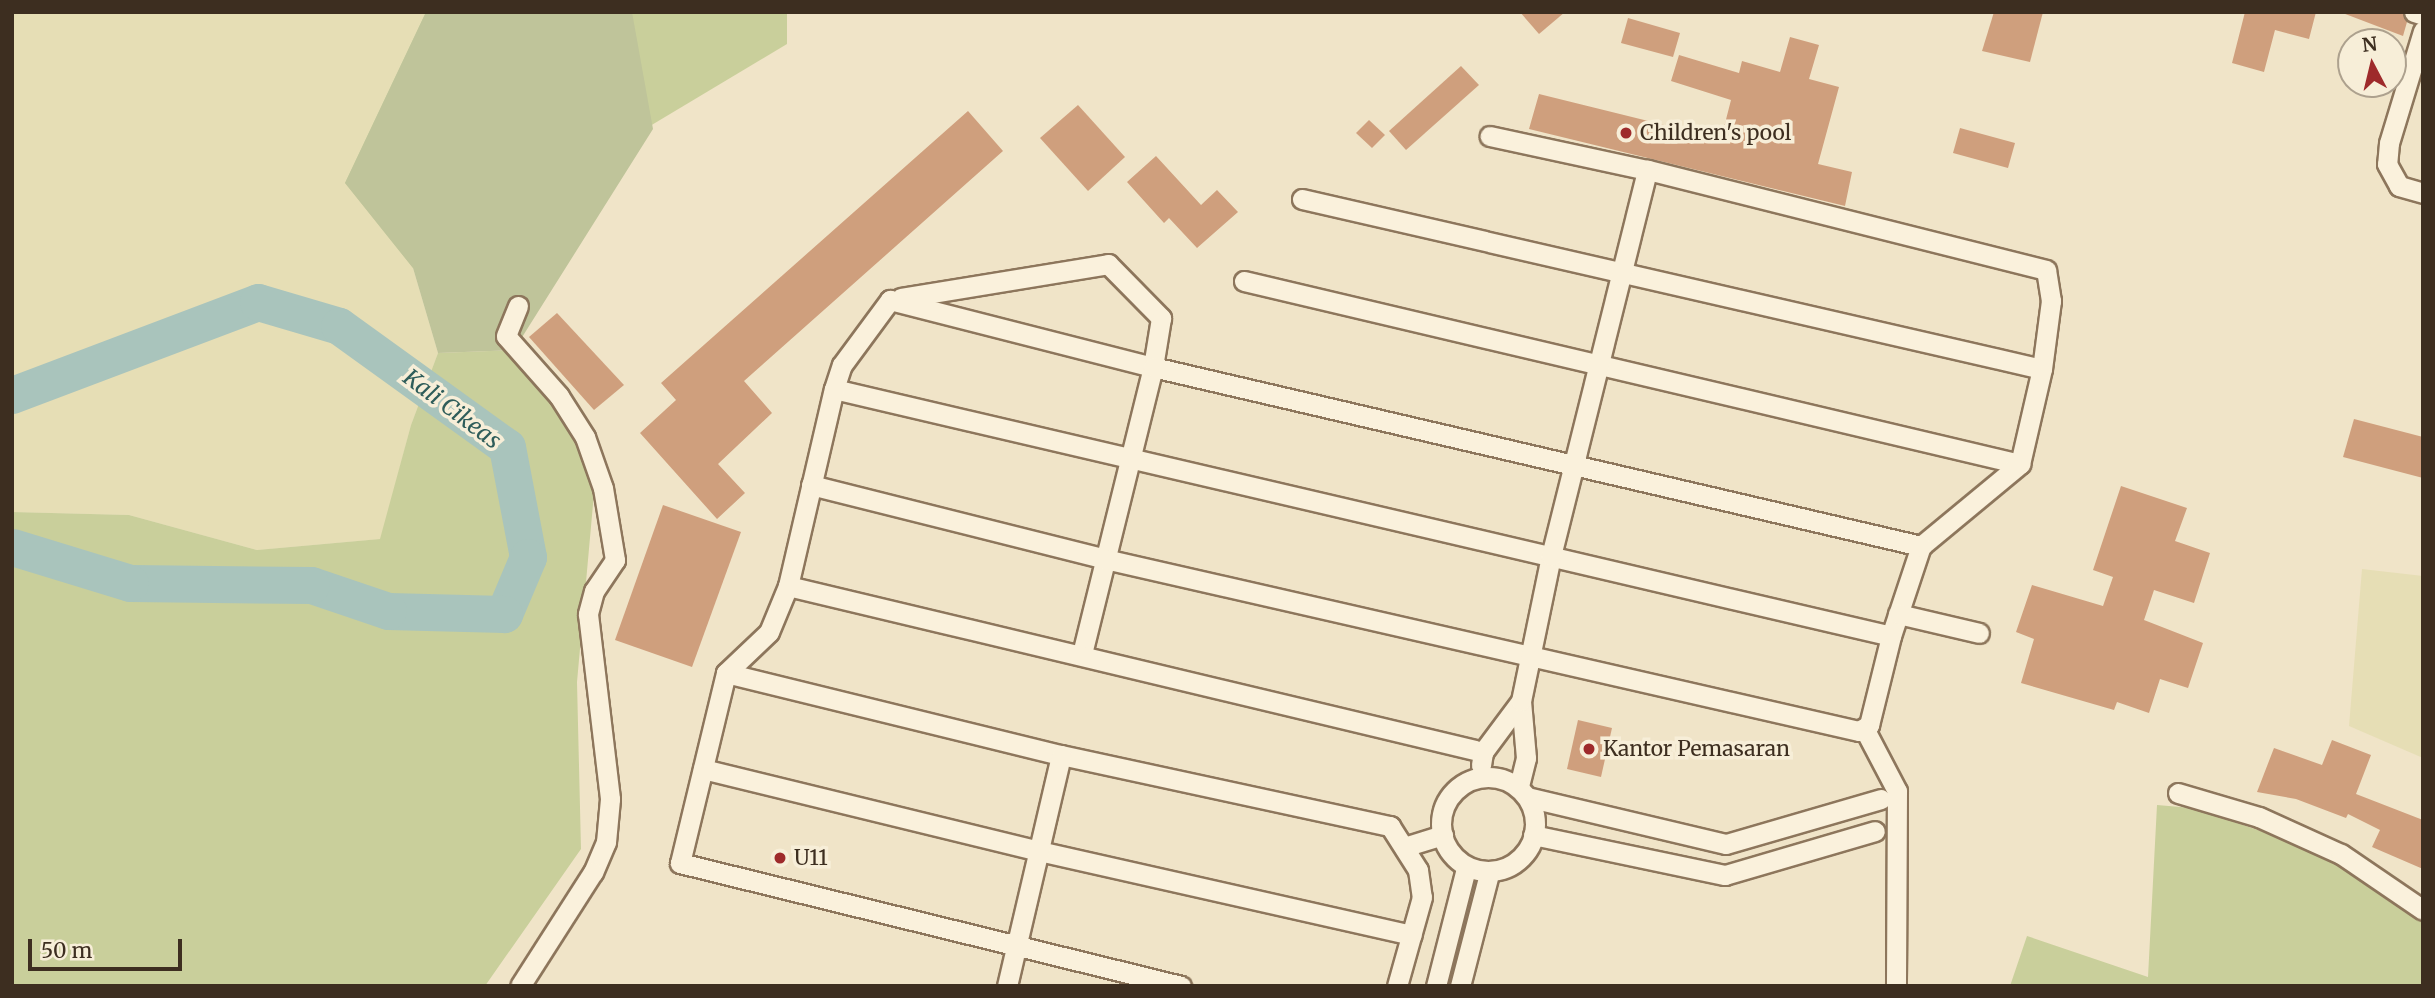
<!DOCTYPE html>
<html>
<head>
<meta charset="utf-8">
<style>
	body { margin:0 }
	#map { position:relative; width:2435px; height:998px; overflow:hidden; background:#f0e4c8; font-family:Merriweather,serif }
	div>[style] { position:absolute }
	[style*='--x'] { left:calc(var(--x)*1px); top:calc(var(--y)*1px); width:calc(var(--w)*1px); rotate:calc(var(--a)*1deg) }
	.farmland>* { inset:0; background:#e6deb5 }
	.green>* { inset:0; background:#c9cf9b }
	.cemetery>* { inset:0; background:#bfc49a }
	.river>* { height:37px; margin:-18.5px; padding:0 18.5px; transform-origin:18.5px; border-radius:18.5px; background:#a9c4bc }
	.building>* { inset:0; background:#cf9f7d }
	.roads { filter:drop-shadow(2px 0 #8d765c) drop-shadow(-2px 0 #8d765c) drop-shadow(0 2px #8d765c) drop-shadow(0 -2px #8d765c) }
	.street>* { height:19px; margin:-9.5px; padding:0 9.5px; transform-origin:9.5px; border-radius:9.5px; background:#faf1dc }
	.street>.ring { margin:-9.5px; padding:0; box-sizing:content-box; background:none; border:19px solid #faf1dc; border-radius:50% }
	.dots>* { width:19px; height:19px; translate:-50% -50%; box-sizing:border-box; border:4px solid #f7eed8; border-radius:50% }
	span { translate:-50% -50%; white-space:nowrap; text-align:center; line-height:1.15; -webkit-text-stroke:7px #f7eed8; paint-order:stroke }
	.poi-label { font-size:21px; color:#3d2e20 }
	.left { translate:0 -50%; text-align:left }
	.water-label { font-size:23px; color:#2f5d5a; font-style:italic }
	.frame { position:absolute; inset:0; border:14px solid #3d2e20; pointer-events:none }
	.north { position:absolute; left:2337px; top:28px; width:70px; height:70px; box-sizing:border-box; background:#f7eed8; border:2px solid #ada18e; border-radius:50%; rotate:353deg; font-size:19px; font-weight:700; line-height:28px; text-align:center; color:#3d2e20 }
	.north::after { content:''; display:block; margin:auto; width:24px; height:32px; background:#9e2a2b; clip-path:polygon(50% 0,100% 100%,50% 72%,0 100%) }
	.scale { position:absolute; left:28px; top:939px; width:154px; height:32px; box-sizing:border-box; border:4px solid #3d2e20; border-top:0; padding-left:9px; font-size:21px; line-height:24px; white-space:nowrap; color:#3d2e20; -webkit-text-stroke:5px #f7eed8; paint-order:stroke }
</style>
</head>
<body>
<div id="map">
	<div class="farmland">
		<div style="clip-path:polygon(12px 12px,426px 12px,345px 183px,413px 268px,438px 353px,411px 425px,381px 539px,257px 550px,129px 515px,12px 512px)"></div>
		<div style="clip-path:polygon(2362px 569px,2423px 576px,2423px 758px,2349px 726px)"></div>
	</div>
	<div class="green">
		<div style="clip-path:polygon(426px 12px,787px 12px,787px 44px,413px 268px,345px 183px)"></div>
		<div style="clip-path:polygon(514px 350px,597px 460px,577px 682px,581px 849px,485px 986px,12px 986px,12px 512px,129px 515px,257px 550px,380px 539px,411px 425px,438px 353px)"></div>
		<div style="clip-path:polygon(2157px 805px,2192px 808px,2327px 853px,2423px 914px,2423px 986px,2010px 986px,2027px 936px,2148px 977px)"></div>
	</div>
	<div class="cemetery">
		<div style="clip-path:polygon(426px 12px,632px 12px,653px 129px,514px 350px,438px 353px,413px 268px,345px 183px)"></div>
	</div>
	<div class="river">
		<div style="--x:12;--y:395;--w:263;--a:-20.7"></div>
		<div style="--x:258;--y:302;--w:84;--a:16.5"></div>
		<div style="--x:339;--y:326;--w:207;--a:35.8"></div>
		<div style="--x:507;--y:447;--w:112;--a:79.2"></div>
		<div style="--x:528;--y:557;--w:62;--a:112.8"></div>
		<div style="--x:504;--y:614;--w:116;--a:-178.5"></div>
		<div style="--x:388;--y:611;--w:81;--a:-161.3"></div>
		<div style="--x:311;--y:585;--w:181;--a:-179.4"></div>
		<div style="--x:130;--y:583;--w:123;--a:-163"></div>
	</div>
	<div class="building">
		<div style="clip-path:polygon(1520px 12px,1565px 12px,1539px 34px)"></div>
		<div style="clip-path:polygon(1994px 12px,2043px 12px,2030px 62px,1982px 51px)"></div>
		<div style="clip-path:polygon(2245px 12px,2316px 12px,2309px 39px,2275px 30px,2264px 72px,2232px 63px)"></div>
		<div style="clip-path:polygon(2340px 12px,2402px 12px,2407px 22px,2403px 36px)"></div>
		<div style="clip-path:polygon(1628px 18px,1680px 33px,1673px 57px,1621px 43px)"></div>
		<div style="clip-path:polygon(1790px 37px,1819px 45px,1809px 79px,1839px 87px,1818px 164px,1852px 172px,1845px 206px,1529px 129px,1539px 94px,1721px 139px,1731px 100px,1671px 81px,1679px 55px,1739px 73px,1742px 61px,1780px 72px)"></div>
		<div style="clip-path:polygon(1461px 66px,1479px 85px,1406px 150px,1389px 131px)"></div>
		<div style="clip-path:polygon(1078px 105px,1125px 157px,1088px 191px,1040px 138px)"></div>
		<div style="clip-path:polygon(968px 111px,1003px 151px,744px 381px,772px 413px,718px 464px,745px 493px,717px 519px,640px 433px,676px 400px,661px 383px)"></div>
		<div style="clip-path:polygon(1369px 120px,1385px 135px,1372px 148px,1356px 133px)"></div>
		<div style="clip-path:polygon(1960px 128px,2015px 143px,2008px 168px,1953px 153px)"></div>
		<div style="clip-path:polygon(1156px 156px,1201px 205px,1217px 190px,1238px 212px,1197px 248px,1169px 218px,1164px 223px,1127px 182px)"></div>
		<div style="clip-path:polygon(557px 313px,624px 385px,594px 410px,529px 337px)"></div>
		<div style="clip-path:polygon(2354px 419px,2423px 437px,2423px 478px,2343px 457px)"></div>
		<div style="clip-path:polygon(2121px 486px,2187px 508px,2175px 541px,2210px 553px,2194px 603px,2154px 590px,2144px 620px,2203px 643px,2188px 688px,2160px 679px,2149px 713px,2117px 702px,2114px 710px,2021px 683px,2034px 639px,2016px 632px,2032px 585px,2103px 606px,2113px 577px,2093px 570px)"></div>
		<div style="clip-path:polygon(663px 505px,741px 532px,692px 667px,615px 640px)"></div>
		<div style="clip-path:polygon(1578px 720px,1612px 728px,1601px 777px,1567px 769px)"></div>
		<div style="clip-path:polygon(2332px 740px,2371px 755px,2356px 794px,2423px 820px,2423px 869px,2372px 847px,2380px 830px,2348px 814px,2346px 818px,2296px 799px,2257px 792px,2274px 748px,2322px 765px)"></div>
	</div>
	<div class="roads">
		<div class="street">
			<div style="--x:2414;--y:12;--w:9;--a:18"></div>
			<div style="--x:2423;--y:31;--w:117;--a:106.9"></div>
			<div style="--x:2389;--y:143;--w:21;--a:95"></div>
			<div style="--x:2387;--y:164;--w:25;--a:61"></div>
			<div style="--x:2399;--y:186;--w:25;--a:16"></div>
			<div style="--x:1302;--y:199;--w:759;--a:12.94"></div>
			<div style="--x:1244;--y:281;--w:797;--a:13.27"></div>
			<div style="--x:901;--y:298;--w:210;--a:-9.3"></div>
			<div style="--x:1108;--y:264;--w:76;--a:45.5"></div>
			<div style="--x:1161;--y:318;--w:50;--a:99.3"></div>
			<div style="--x:1153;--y:367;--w:296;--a:103.9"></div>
			<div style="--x:518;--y:306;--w:32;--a:112"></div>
			<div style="--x:506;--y:336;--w:80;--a:48.5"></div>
			<div style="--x:559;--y:396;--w:49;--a:57.6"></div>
			<div style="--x:585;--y:437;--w:54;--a:70.6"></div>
			<div style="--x:603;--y:488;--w:73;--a:80.5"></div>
			<div style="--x:615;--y:560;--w:37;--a:124"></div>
			<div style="--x:594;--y:591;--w:24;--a:105"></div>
			<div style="--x:588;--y:614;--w:186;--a:83.2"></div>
			<div style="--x:610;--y:799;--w:43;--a:95.3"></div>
			<div style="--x:606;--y:842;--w:33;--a:113"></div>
			<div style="--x:593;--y:872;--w:135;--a:122.6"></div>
			<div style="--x:834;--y:389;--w:1085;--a:13.15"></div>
			<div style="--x:1891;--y:636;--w:95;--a:-71.6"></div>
			<div style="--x:1921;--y:546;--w:129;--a:-39.6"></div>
			<div style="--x:2020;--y:464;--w:98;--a:-77"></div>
			<div style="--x:2042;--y:369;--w:69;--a:-82.5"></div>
			<div style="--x:2051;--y:301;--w:31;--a:-99"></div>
			<div style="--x:2046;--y:270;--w:411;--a:-165.9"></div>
			<div style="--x:1647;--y:170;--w:161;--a:-167.8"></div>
			<div style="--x:811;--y:485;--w:303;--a:14.1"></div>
			<div style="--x:1105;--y:559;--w:773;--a:12.85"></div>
			<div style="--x:1859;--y:731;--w:12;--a:-31"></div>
			<div style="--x:1869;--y:725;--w:92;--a:-76.1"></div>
			<div style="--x:788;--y:586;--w:715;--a:13.43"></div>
			<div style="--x:1898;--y:614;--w:83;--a:13.2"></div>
			<div style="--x:726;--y:673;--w:345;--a:13.8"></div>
			<div style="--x:1061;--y:755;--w:337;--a:12.2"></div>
			<div style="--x:1390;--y:826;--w:52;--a:57.5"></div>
			<div style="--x:1418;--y:870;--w:27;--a:82"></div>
			<div style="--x:1422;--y:897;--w:92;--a:105.7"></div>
			<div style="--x:1865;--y:730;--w:69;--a:62.3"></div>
			<div style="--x:1897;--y:791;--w:195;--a:90.3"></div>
			<div style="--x:1481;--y:765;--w:13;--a:-81"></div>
			<div style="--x:1483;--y:752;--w:64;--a:-53.3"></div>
			<div style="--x:703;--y:769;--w:346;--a:13.7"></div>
			<div style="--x:1039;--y:851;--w:382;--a:12.7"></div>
			<div class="ring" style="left:1441px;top:777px;width:75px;height:75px"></div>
			<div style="--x:1519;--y:786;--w:29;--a:-76"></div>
			<div style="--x:1526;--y:758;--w:57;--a:-95"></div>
			<div style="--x:1521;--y:701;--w:148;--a:-78.3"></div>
			<div style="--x:1551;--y:556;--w:398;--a:-76"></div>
			<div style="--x:2178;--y:793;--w:84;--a:16.5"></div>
			<div style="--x:2259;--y:817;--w:90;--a:24.3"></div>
			<div style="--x:2341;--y:854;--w:99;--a:34.3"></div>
			<div style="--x:1527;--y:797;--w:204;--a:13.3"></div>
			<div style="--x:1726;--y:844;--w:161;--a:-16.2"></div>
			<div style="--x:1533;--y:835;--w:196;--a:11.8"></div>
			<div style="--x:1725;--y:875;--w:156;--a:-16.3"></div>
			<div style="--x:1404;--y:847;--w:41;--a:-17.1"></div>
			<div style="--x:1007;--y:986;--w:237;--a:-76.8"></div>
			<div style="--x:1181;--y:986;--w:516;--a:-166.21"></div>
			<div style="--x:680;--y:863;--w:195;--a:-76.4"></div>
			<div style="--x:726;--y:673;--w:59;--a:-43.6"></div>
			<div style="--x:769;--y:632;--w:50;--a:-67.6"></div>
			<div style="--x:788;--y:586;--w:202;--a:-76.9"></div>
			<div style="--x:834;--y:389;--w:25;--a:-72"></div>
			<div style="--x:842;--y:365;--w:81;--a:-53.6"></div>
			<div style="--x:890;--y:300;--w:271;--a:14.3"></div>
			<div style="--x:1153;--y:367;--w:789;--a:13.12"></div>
			<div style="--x:1436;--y:986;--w:122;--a:-75.7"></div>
			<div style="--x:1460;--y:986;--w:116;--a:-75.5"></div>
		</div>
	</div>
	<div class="dots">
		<div style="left:1626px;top:133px;background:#9e2a2b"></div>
		<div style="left:1589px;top:749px;background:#9e2a2b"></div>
		<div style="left:780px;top:858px;background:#9e2a2b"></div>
	</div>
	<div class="poi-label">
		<span class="left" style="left:1640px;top:133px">Children's pool</span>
		<span class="left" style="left:1603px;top:749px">Kantor Pemasaran</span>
		<span class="left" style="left:794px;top:858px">U11</span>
	</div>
	<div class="water-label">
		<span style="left:452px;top:409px;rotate:37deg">Kali Cikeas</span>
	</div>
	<div class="frame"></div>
	<div class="north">N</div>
	<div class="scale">50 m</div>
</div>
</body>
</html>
